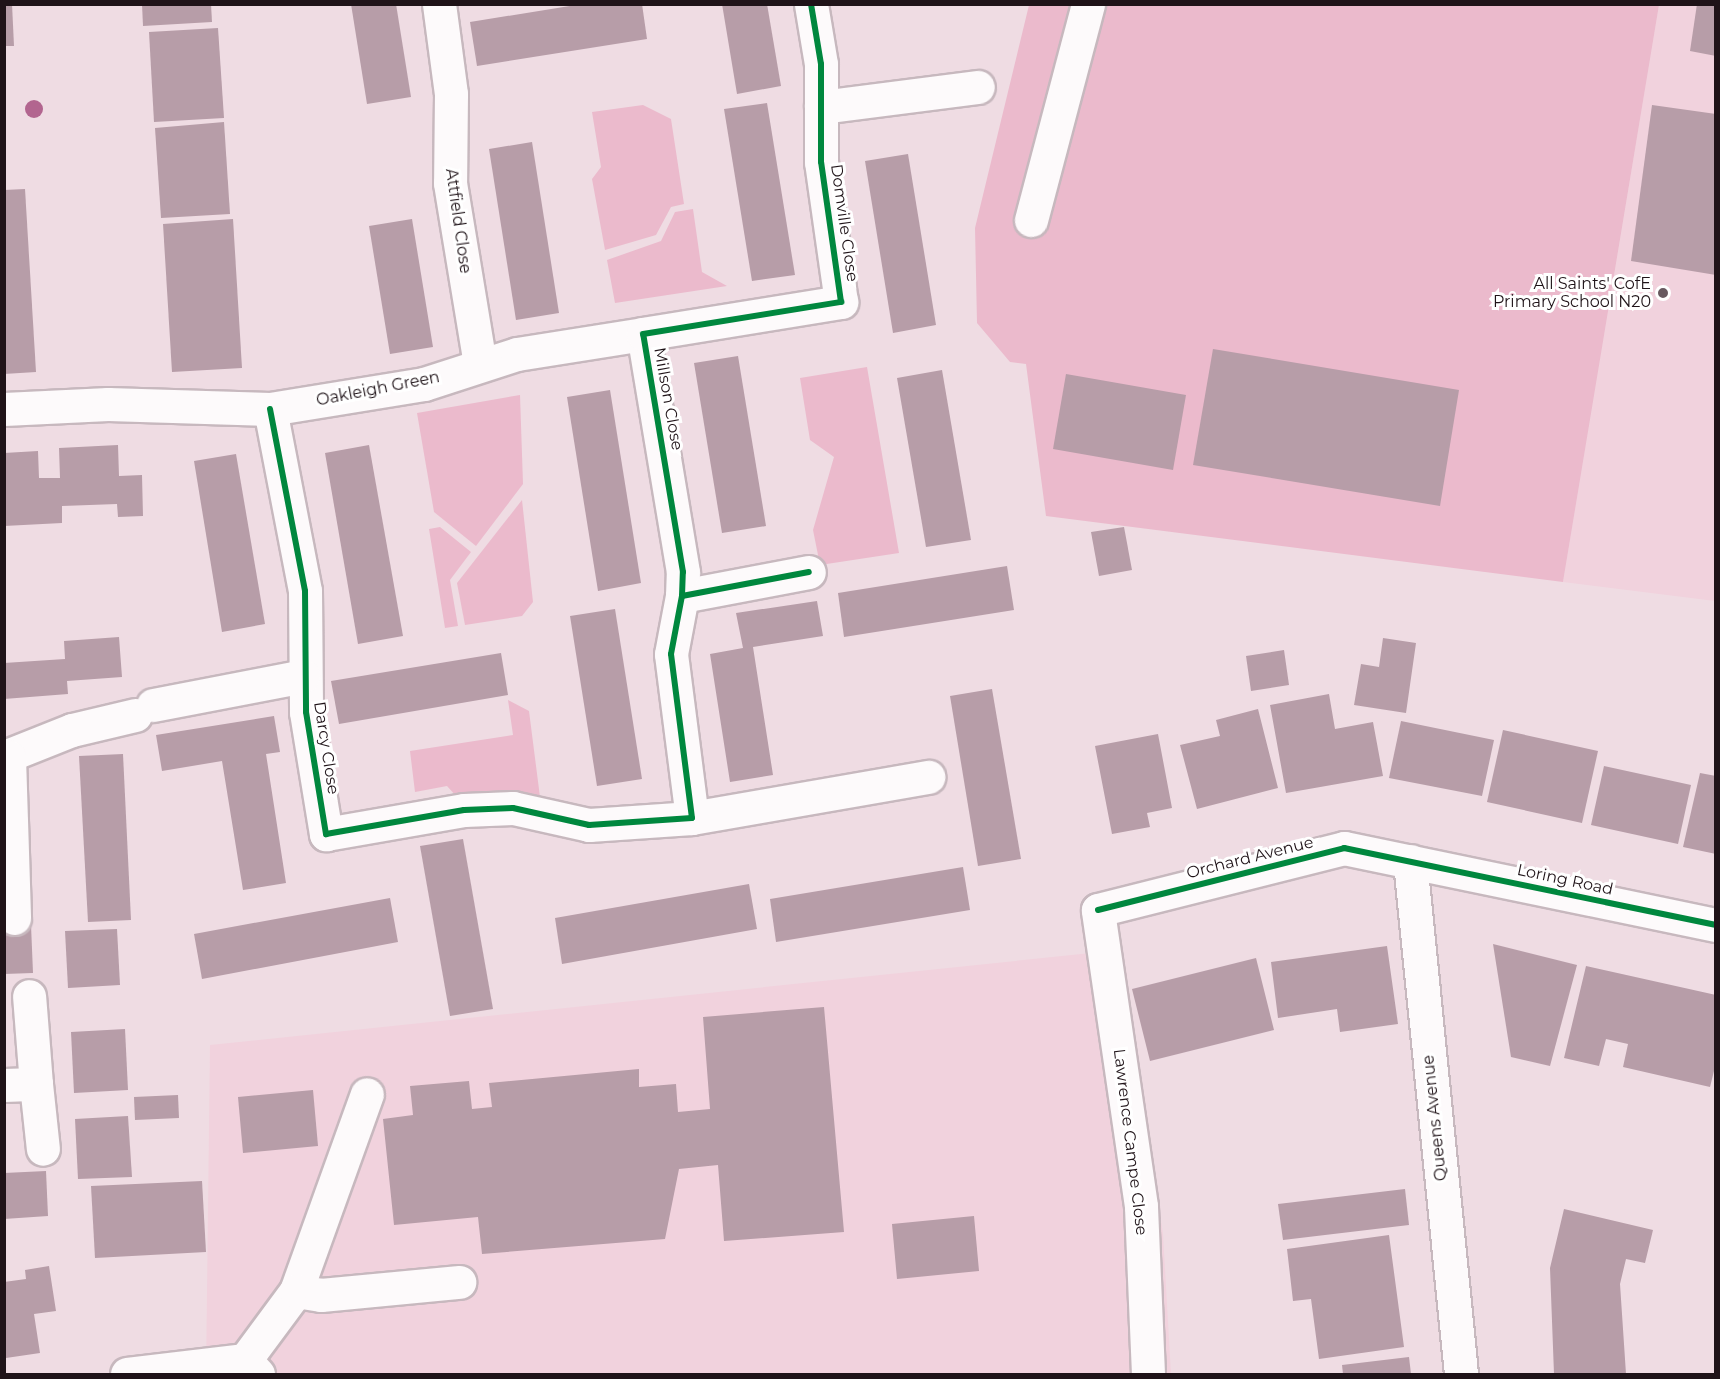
<!DOCTYPE html>
<html>
<head>
<meta charset="utf-8">
<style>
	body { margin:0 }
	#map { position:relative; width:1720px; height:1379px; overflow:hidden; background:#efdce3; font-family:Montserrat,sans-serif }
	div>[style] { position:absolute }
	[style*='--x'] { left:calc(var(--x)*1px); top:calc(var(--y)*1px); width:calc(var(--w)*1px); rotate:calc(var(--a)*1deg) }
	.built>* { inset:0; background:#f1d2dd }
	.green>* { inset:0; background:#ebbacc }
	.building>* { inset:0; background:#b79da8 }
	.roads { filter:drop-shadow(2px 0 #c7b8be) drop-shadow(-2px 0 #c7b8be) drop-shadow(0 2px #c7b8be) drop-shadow(0 -2px #c7b8be) }
	.minor>* { height:33px; margin:-16.5px; padding:0 16.5px; transform-origin:16.5px; border-radius:16.5px; background:#fdfafb }
	.cycleway>* { height:6px; margin:-3px; padding:0 3px; transform-origin:3px; border-radius:3px; background:#00873e }
	.trees>* { width:18px; height:18px; margin:-9px; border-radius:50%; background:#b2658f }
	.dots>* { width:16px; height:16px; translate:-50% -50%; box-sizing:border-box; border:3px solid #fff; border-radius:50% }
	span { translate:-50% -50%; white-space:nowrap; text-align:center; line-height:1.15; -webkit-text-stroke:6px #fff; paint-order:stroke }
	.street-label { font-size:16px; color:#1f1318 }
	.poi-label { font-size:16px; color:#1f1318 }
	.right { translate:-100% -50%; text-align:right }
	.frame { position:absolute; inset:0; border:6px solid #1f1318; pointer-events:none }
</style>
</head>
<body>
<div id="map">
	<div class="built">
		<div style="clip-path:polygon(1659px 5px,1715px 5px,1715px 601px,1563px 582px)"></div>
		<div style="clip-path:polygon(1120px 950px,1163px 1234px,1171px 1374px,206px 1374px,210px 1045px)"></div>
	</div>
	<div class="green">
		<div style="clip-path:polygon(1029px 5px,1659px 5px,1563px 582px,1046px 516px,1026px 364px,1010px 362px,977px 323px,975px 228px)"></div>
		<div style="clip-path:polygon(643px 105px,671px 119px,684px 204px,671px 207px,656px 235px,605px 250px,592px 179px,601px 167px,592px 112px)"></div>
		<div style="clip-path:polygon(693px 209px,702px 272px,727px 286px,615px 303px,607px 260px,661px 241px,675px 212px)"></div>
		<div style="clip-path:polygon(867px 367px,899px 553px,820px 565px,813px 530px,834px 457px,810px 440px,800px 378px)"></div>
		<div style="clip-path:polygon(520px 395px,523px 484px,476px 546px,434px 512px,417px 413px)"></div>
		<div style="clip-path:polygon(522px 500px,533px 602px,522px 616px,465px 625px,457px 583px)"></div>
		<div style="clip-path:polygon(440px 527px,471px 552px,450px 580px,458px 626px,445px 628px,429px 529px)"></div>
		<div style="clip-path:polygon(508px 700px,529px 711px,540px 797px,457px 797px,447px 786px,415px 792px,410px 751px,513px 735px)"></div>
	</div>
	<div class="building">
		<div style="clip-path:polygon(4px 4px,12px 4px,14px 46px,4px 46px)"></div>
		<div style="clip-path:polygon(142px 4px,211px 4px,212px 22px,143px 26px)"></div>
		<div style="clip-path:polygon(351px 4px,396px 4px,411px 97px,367px 104px)"></div>
		<div style="clip-path:polygon(582px 4px,642px 4px,647px 39px,477px 66px,470px 22px)"></div>
		<div style="clip-path:polygon(722px 4px,767px 4px,781px 86px,737px 94px)"></div>
		<div style="clip-path:polygon(1697px 4px,1716px 4px,1716px 56px,1690px 51px)"></div>
		<div style="clip-path:polygon(218px 28px,224px 118px,154px 122px,149px 32px)"></div>
		<div style="clip-path:polygon(767px 103px,795px 275px,752px 281px,724px 109px)"></div>
		<div style="clip-path:polygon(1652px 105px,1716px 114px,1716px 275px,1631px 261px)"></div>
		<div style="clip-path:polygon(224px 122px,230px 214px,161px 218px,155px 128px)"></div>
		<div style="clip-path:polygon(532px 142px,559px 313px,516px 320px,489px 149px)"></div>
		<div style="clip-path:polygon(908px 154px,936px 325px,893px 333px,865px 161px)"></div>
		<div style="clip-path:polygon(25px 189px,36px 372px,4px 374px,4px 190px)"></div>
		<div style="clip-path:polygon(233px 219px,242px 368px,172px 372px,163px 224px)"></div>
		<div style="clip-path:polygon(412px 219px,433px 347px,390px 354px,369px 226px)"></div>
		<div style="clip-path:polygon(1213px 349px,1459px 390px,1440px 506px,1193px 465px)"></div>
		<div style="clip-path:polygon(738px 356px,766px 526px,722px 533px,694px 363px)"></div>
		<div style="clip-path:polygon(942px 370px,971px 540px,926px 547px,897px 378px)"></div>
		<div style="clip-path:polygon(1066px 374px,1186px 395px,1173px 470px,1053px 449px)"></div>
		<div style="clip-path:polygon(610px 390px,641px 583px,598px 591px,567px 397px)"></div>
		<div style="clip-path:polygon(118px 445px,119px 476px,142px 475px,143px 516px,118px 517px,117px 504px,62px 506px,62px 523px,4px 526px,4px 453px,38px 451px,39px 478px,60px 478px,59px 448px)"></div>
		<div style="clip-path:polygon(369px 445px,403px 636px,358px 644px,325px 453px)"></div>
		<div style="clip-path:polygon(236px 454px,265px 624px,222px 632px,194px 461px)"></div>
		<div style="clip-path:polygon(1124px 527px,1132px 570px,1099px 576px,1091px 532px)"></div>
		<div style="clip-path:polygon(1007px 566px,1014px 610px,844px 637px,838px 593px)"></div>
		<div style="clip-path:polygon(817px 601px,823px 636px,753px 647px,773px 775px,730px 782px,710px 654px,743px 648px,736px 613px)"></div>
		<div style="clip-path:polygon(615px 609px,642px 779px,597px 786px,570px 616px)"></div>
		<div style="clip-path:polygon(119px 637px,122px 677px,67px 681px,68px 694px,4px 699px,4px 663px,65px 659px,64px 641px)"></div>
		<div style="clip-path:polygon(1383px 638px,1416px 643px,1406px 713px,1354px 705px,1361px 664px,1379px 667px)"></div>
		<div style="clip-path:polygon(1284px 650px,1289px 685px,1251px 691px,1246px 656px)"></div>
		<div style="clip-path:polygon(501px 653px,508px 695px,339px 724px,331px 681px)"></div>
		<div style="clip-path:polygon(992px 689px,1021px 859px,978px 866px,950px 696px)"></div>
		<div style="clip-path:polygon(1329px 694px,1335px 729px,1373px 722px,1383px 776px,1286px 793px,1270px 705px)"></div>
		<div style="clip-path:polygon(1258px 709px,1278px 788px,1197px 809px,1180px 745px,1220px 736px,1216px 720px)"></div>
		<div style="clip-path:polygon(274px 716px,280px 752px,266px 754px,286px 883px,243px 890px,222px 761px,162px 771px,156px 735px)"></div>
		<div style="clip-path:polygon(1401px 721px,1494px 740px,1482px 796px,1389px 778px)"></div>
		<div style="clip-path:polygon(1503px 730px,1598px 751px,1582px 823px,1487px 802px)"></div>
		<div style="clip-path:polygon(1158px 734px,1172px 808px,1147px 813px,1150px 827px,1112px 834px,1095px 746px)"></div>
		<div style="clip-path:polygon(123px 754px,131px 920px,88px 922px,79px 756px)"></div>
		<div style="clip-path:polygon(1604px 766px,1691px 785px,1678px 844px,1591px 825px)"></div>
		<div style="clip-path:polygon(1700px 773px,1716px 776px,1716px 854px,1683px 847px)"></div>
		<div style="clip-path:polygon(463px 839px,493px 1009px,450px 1016px,420px 846px)"></div>
		<div style="clip-path:polygon(963px 867px,970px 910px,776px 942px,770px 899px)"></div>
		<div style="clip-path:polygon(749px 884px,757px 929px,562px 964px,555px 918px)"></div>
		<div style="clip-path:polygon(390px 898px,398px 942px,202px 979px,194px 934px)"></div>
		<div style="clip-path:polygon(31px 925px,33px 973px,4px 974px,4px 926px)"></div>
		<div style="clip-path:polygon(117px 929px,120px 985px,68px 988px,65px 931px)"></div>
		<div style="clip-path:polygon(1493px 944px,1577px 965px,1550px 1066px,1511px 1057px)"></div>
		<div style="clip-path:polygon(1387px 946px,1398px 1024px,1340px 1032px,1337px 1009px,1278px 1018px,1271px 962px)"></div>
		<div style="clip-path:polygon(1256px 958px,1274px 1030px,1150px 1061px,1132px 989px)"></div>
		<div style="clip-path:polygon(1586px 966px,1716px 995px,1716px 1063px,1710px 1087px,1623px 1067px,1628px 1044px,1606px 1039px,1599px 1066px,1564px 1058px)"></div>
		<div style="clip-path:polygon(824px 1007px,844px 1232px,724px 1241px,718px 1165px,679px 1169px,665px 1239px,482px 1254px,478px 1217px,394px 1225px,383px 1119px,413px 1115px,410px 1086px,469px 1081px,472px 1109px,492px 1107px,489px 1083px,639px 1069px,639px 1087px,676px 1084px,678px 1112px,710px 1109px,703px 1017px)"></div>
		<div style="clip-path:polygon(125px 1029px,128px 1090px,74px 1093px,71px 1032px)"></div>
		<div style="clip-path:polygon(313px 1090px,318px 1146px,243px 1153px,238px 1097px)"></div>
		<div style="clip-path:polygon(178px 1095px,179px 1118px,135px 1120px,134px 1097px)"></div>
		<div style="clip-path:polygon(128px 1116px,132px 1177px,78px 1179px,75px 1119px)"></div>
		<div style="clip-path:polygon(46px 1171px,48px 1216px,4px 1219px,4px 1173px)"></div>
		<div style="clip-path:polygon(202px 1181px,206px 1252px,95px 1258px,91px 1186px)"></div>
		<div style="clip-path:polygon(1405px 1189px,1409px 1225px,1283px 1240px,1278px 1204px)"></div>
		<div style="clip-path:polygon(1564px 1209px,1653px 1230px,1645px 1263px,1626px 1259px,1620px 1284px,1626px 1374px,1554px 1374px,1550px 1268px)"></div>
		<div style="clip-path:polygon(974px 1216px,979px 1271px,897px 1279px,892px 1224px)"></div>
		<div style="clip-path:polygon(1389px 1235px,1404px 1347px,1319px 1359px,1311px 1299px,1293px 1301px,1287px 1249px)"></div>
		<div style="clip-path:polygon(49px 1266px,56px 1311px,34px 1314px,40px 1353px,6px 1358px,4px 1282px,26px 1279px,25px 1270px)"></div>
		<div style="clip-path:polygon(1409px 1357px,1411px 1374px,1343px 1374px,1342px 1365px)"></div>
	</div>
	<div class="roads">
		<div class="minor">
			<div style="--x:439;--y:4;--w:91;--a:82.4"></div>
			<div style="--x:451;--y:94;--w:89;--a:90.6"></div>
			<div style="--x:450;--y:183;--w:184;--a:80.6"></div>
			<div style="--x:821;--y:107;--w:158;--a:-7.3"></div>
			<div style="--x:1031;--y:220;--w:223;--a:-75.2"></div>
			<div style="--x:4;--y:409;--w:104;--a:-2.8"></div>
			<div style="--x:108;--y:404;--w:162;--a:1.8"></div>
			<div style="--x:270;--y:409;--w:156;--a:-9.2"></div>
			<div style="--x:424;--y:384;--w:98;--a:-17.9"></div>
			<div style="--x:517;--y:354;--w:128;--a:-9"></div>
			<div style="--x:270;--y:409;--w:185;--a:79.1"></div>
			<div style="--x:305;--y:591;--w:121;--a:89.5"></div>
			<div style="--x:306;--y:712;--w:124;--a:80.7"></div>
			<div style="--x:326;--y:834;--w:140;--a:-9.9"></div>
			<div style="--x:464;--y:810;--w:49;--a:-2.3"></div>
			<div style="--x:513;--y:808;--w:78;--a:12.6"></div>
			<div style="--x:589;--y:825;--w:103;--a:-3.9"></div>
			<div style="--x:692;--y:818;--w:165;--a:-97.3"></div>
			<div style="--x:671;--y:654;--w:59;--a:-79.3"></div>
			<div style="--x:682;--y:596;--w:129;--a:-10.7"></div>
			<div style="--x:682;--y:596;--w:24;--a:-88"></div>
			<div style="--x:683;--y:572;--w:241;--a:-99.5"></div>
			<div style="--x:643;--y:334;--w:201;--a:-9.2"></div>
			<div style="--x:841;--y:302;--w:141;--a:-98.1"></div>
			<div style="--x:821;--y:162;--w:98;--a:-90"></div>
			<div style="--x:821;--y:64;--w:61;--a:-99.5"></div>
			<div style="--x:153;--y:705;--w:153;--a:-10.9"></div>
			<div style="--x:4;--y:757;--w:73;--a:-21.7"></div>
			<div style="--x:72;--y:730;--w:65;--a:-13.4"></div>
			<div style="--x:9;--y:757;--w:161;--a:88.2"></div>
			<div style="--x:692;--y:818;--w:240;--a:-9.9"></div>
			<div style="--x:1410;--y:861;--w:516;--a:84.32"></div>
			<div style="--x:36;--y:1084;--w:65;--a:83.9"></div>
			<div style="--x:4;--y:1085;--w:32;--a:-2"></div>
			<div style="--x:36;--y:1084;--w:88;--a:-94.5"></div>
			<div style="--x:296;--y:1291;--w:209;--a:-70.2"></div>
			<div style="--x:245;--y:1360;--w:86;--a:-53.5"></div>
			<div style="--x:296;--y:1291;--w:25;--a:9"></div>
			<div style="--x:321;--y:1295;--w:139;--a:-5.4"></div>
			<div style="--x:127;--y:1374;--w:119;--a:-6.8"></div>
			<div style="--x:245;--y:1360;--w:19;--a:47"></div>
			<div style="--x:1148;--y:1374;--w:168;--a:-92.4"></div>
			<div style="--x:1141;--y:1206;--w:299;--a:-98.3"></div>
			<div style="--x:1098;--y:910;--w:254;--a:-14.1"></div>
			<div style="--x:1344;--y:848;--w:380;--a:11.7"></div>
		</div>
	</div>
	<div class="cycleway">
		<div style="--x:270;--y:409;--w:185;--a:79.1"></div>
		<div style="--x:305;--y:591;--w:121;--a:89.5"></div>
		<div style="--x:306;--y:712;--w:124;--a:80.7"></div>
		<div style="--x:326;--y:834;--w:140;--a:-9.9"></div>
		<div style="--x:464;--y:810;--w:49;--a:-2.3"></div>
		<div style="--x:513;--y:808;--w:78;--a:12.6"></div>
		<div style="--x:589;--y:825;--w:103;--a:-3.9"></div>
		<div style="--x:692;--y:818;--w:165;--a:-97.3"></div>
		<div style="--x:671;--y:654;--w:59;--a:-79.3"></div>
		<div style="--x:682;--y:596;--w:129;--a:-10.7"></div>
		<div style="--x:682;--y:596;--w:24;--a:-88"></div>
		<div style="--x:683;--y:572;--w:241;--a:-99.5"></div>
		<div style="--x:643;--y:334;--w:201;--a:-9.2"></div>
		<div style="--x:841;--y:302;--w:141;--a:-98.1"></div>
		<div style="--x:821;--y:162;--w:98;--a:-90"></div>
		<div style="--x:821;--y:64;--w:61;--a:-99.5"></div>
		<div style="--x:1098;--y:910;--w:254;--a:-14.1"></div>
		<div style="--x:1344;--y:848;--w:380;--a:11.7"></div>
	</div>
	<div class="trees">
		<div style="left:34px;top:109px"></div>
	</div>
	<div class="dots">
		<div style="left:1663px;top:293px;background:#68595f"></div>
	</div>
	<div class="street-label">
		<span style="left:458px;top:221px;rotate:82deg">Attfield Close</span>
		<span style="left:844px;top:223px;rotate:82deg">Domville Close</span>
		<span style="left:378px;top:389px;rotate:-11deg">Oakleigh Green</span>
		<span style="left:668px;top:399px;rotate:80deg">Millson Close</span>
		<span style="left:326px;top:748px;rotate:81deg">Darcy Close</span>
		<span style="left:1250px;top:858px;rotate:-14deg">Orchard Avenue</span>
		<span style="left:1565px;top:880px;rotate:12deg">Loring Road</span>
		<span style="left:1435px;top:1118px;rotate:-96deg">Queens Avenue</span>
		<span style="left:1130px;top:1142px;rotate:83deg">Lawrence Campe Close</span>
	</div>
	<div class="poi-label">
		<span class="right" style="left:1651px;top:293px">All Saints' CofE<br>Primary School N20</span>
	</div>
	<div class="frame"></div>
</div>
</body>
</html>
